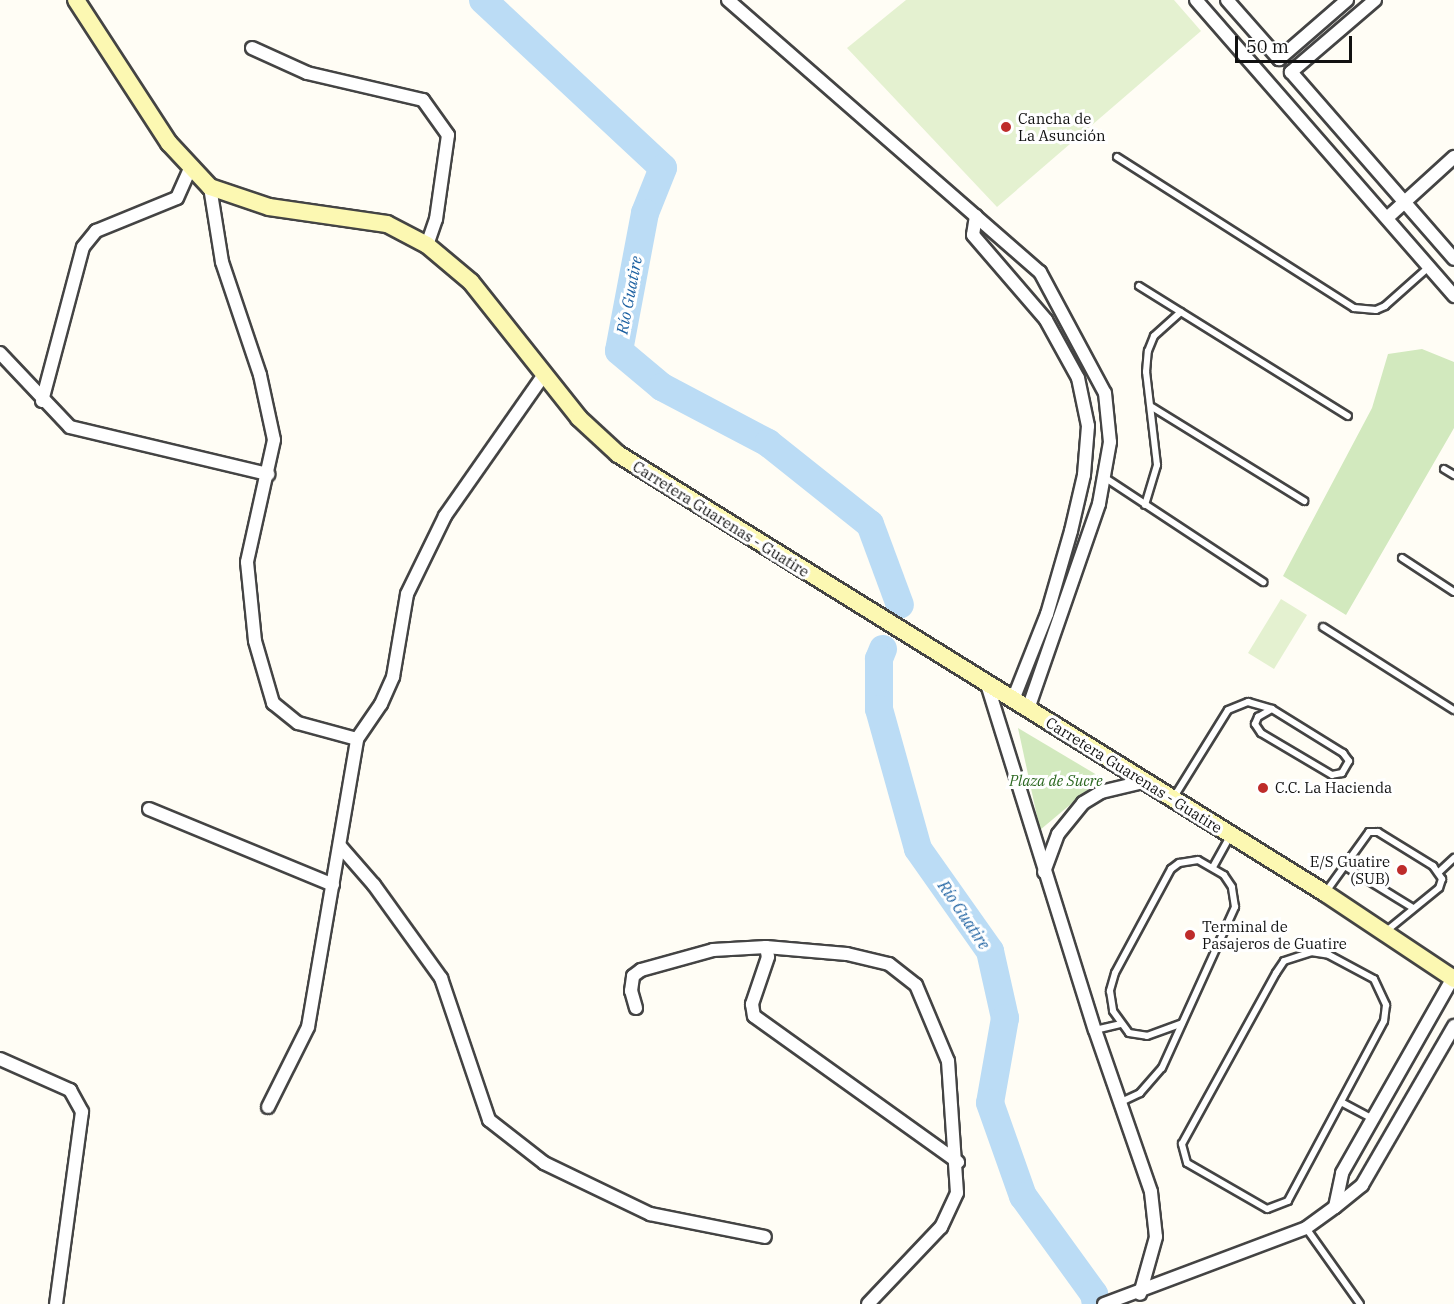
<!DOCTYPE html>
<html>
<head>
<meta charset="utf-8">
<style>
	body { margin:0 }
	#map { position:relative; width:1454px; height:1304px; overflow:hidden; background:#fffdf5; font-family:"IBM Plex Serif",serif }
	div>[style] { position:absolute }
	[style*='--x'] { left:calc(var(--x)*1px); top:calc(var(--y)*1px); width:calc(var(--w)*1px); rotate:calc(var(--a)*1deg) }
	.green>* { inset:0; background:#d2e9be }
	.pitch>* { inset:0; background:#e4f1d0 }
	.river>* { height:28px; margin:-14px; padding:0 14px; transform-origin:14px; border-radius:14px; background:#bbdcf5 }
	.roads { filter:drop-shadow(2px 0 #444) drop-shadow(-2px 0 #444) drop-shadow(0 2px #444) drop-shadow(0 -2px #444) }
	.service>* { height:6px; margin:-3px; padding:0 3px; transform-origin:3px; border-radius:3px; background:#fff }
	.minor>* { height:12px; margin:-6px; padding:0 6px; transform-origin:6px; border-radius:6px; background:#fff }
	.secondary>* { height:16px; margin:-8px; padding:0 8px; transform-origin:8px; border-radius:8px; background:#fcf8b2 }
	.dots>* { width:16px; height:16px; translate:-50% -50%; box-sizing:border-box; border:3px solid #fff; border-radius:50% }
	span { translate:-50% -50%; white-space:nowrap; text-align:center; line-height:1.15; -webkit-text-stroke:6px #fff; paint-order:stroke }
	.poi-label { font-size:15px; color:#111 }
	.left { translate:0 -50%; text-align:left }
	.right { translate:-100% -50%; text-align:right }
	.street-label { font-size:15px; color:#111 }
	.park-label { font-size:15px; color:#2c6821; font-style:italic }
	.water-label { font-size:16px; color:#1c60a1; font-style:italic }
	.scale { position:absolute; left:1235px; top:36px; width:117px; height:27px; box-sizing:border-box; border:3px solid #111; border-top:0; padding-left:8px; font-size:18px; line-height:21px; white-space:nowrap; color:#111; -webkit-text-stroke:4px #fff; paint-order:stroke }
</style>
</head>
<body>
<div id="map">
	<div class="green">
		<div style="clip-path:polygon(1422px 349px,1454px 362px,1454px 428px,1346px 615px,1283px 576px,1372px 408px,1388px 354px)"></div>
		<div style="clip-path:polygon(1018px 728px,1102px 778px,1040px 830px)"></div>
	</div>
	<div class="pitch">
		<div style="clip-path:polygon(906px 0,1174px 0,1201px 31px,997px 207px,847px 48px)"></div>
		<div style="clip-path:polygon(1281px 599px,1307px 615px,1274px 669px,1248px 653px)"></div>
	</div>
	<div class="river">
		<div style="--x:483;--y:0;--w:246;--a:43"></div>
		<div style="--x:663;--y:168;--w:48;--a:111.8"></div>
		<div style="--x:645;--y:213;--w:140;--a:100.7"></div>
		<div style="--x:619;--y:351;--w:56;--a:39.9"></div>
		<div style="--x:662;--y:387;--w:120;--a:27.8"></div>
		<div style="--x:768;--y:443;--w:130;--a:38.5"></div>
		<div style="--x:870;--y:524;--w:86;--a:69.7"></div>
		<div style="--x:883;--y:649;--w:11;--a:112"></div>
		<div style="--x:879;--y:659;--w:50;--a:90"></div>
		<div style="--x:879;--y:709;--w:145;--a:74.4"></div>
		<div style="--x:918;--y:849;--w:125;--a:54.8"></div>
		<div style="--x:990;--y:951;--w:69;--a:77.4"></div>
		<div style="--x:1005;--y:1018;--w:86;--a:100"></div>
		<div style="--x:990;--y:1103;--w:99;--a:70.5"></div>
		<div style="--x:1023;--y:1196;--w:121;--a:54.1"></div>
		<div style="--x:1094;--y:1294;--w:10;--a:79"></div>
	</div>
	<div class="roads">
		<div class="service">
			<div style="--x:1117;--y:157;--w:281;--a:32.5"></div>
			<div style="--x:1354;--y:308;--w:22;--a:5"></div>
			<div style="--x:1376;--y:310;--w:10;--a:-24"></div>
			<div style="--x:1385;--y:306;--w:59;--a:-41.6"></div>
			<div style="--x:1139;--y:286;--w:246;--a:31.9"></div>
			<div style="--x:1152;--y:407;--w:179;--a:31.7"></div>
			<div style="--x:1444;--y:469;--w:12;--a:31"></div>
			<div style="--x:1104;--y:477;--w:191;--a:33.4"></div>
			<div style="--x:1145;--y:505;--w:42;--a:-73.3"></div>
			<div style="--x:1157;--y:465;--w:94;--a:-96.7"></div>
			<div style="--x:1146;--y:372;--w:21;--a:-85"></div>
			<div style="--x:1148;--y:351;--w:16;--a:-68"></div>
			<div style="--x:1154;--y:336;--w:36;--a:-42"></div>
			<div style="--x:1402;--y:558;--w:62;--a:33.2"></div>
			<div style="--x:1323;--y:627;--w:155;--a:32.4"></div>
			<div style="--x:1174;--y:797;--w:102;--a:-58.2"></div>
			<div style="--x:1228;--y:710;--w:22;--a:-22"></div>
			<div style="--x:1248;--y:702;--w:25;--a:16"></div>
			<div style="--x:1272;--y:709;--w:84;--a:31.8"></div>
			<div style="--x:1343;--y:753;--w:10;--a:53"></div>
			<div style="--x:1349;--y:761;--w:14;--a:120"></div>
			<div style="--x:1342;--y:773;--w:10;--a:169"></div>
			<div style="--x:1332;--y:775;--w:82;--a:-149.4"></div>
			<div style="--x:1261;--y:733;--w:11;--a:-124"></div>
			<div style="--x:1255;--y:724;--w:8;--a:-67"></div>
			<div style="--x:1258;--y:717;--w:16;--a:-30"></div>
			<div style="--x:1343;--y:865;--w:82;--a:31.6"></div>
			<div style="--x:1213;--y:867;--w:35;--a:-61"></div>
			<div style="--x:1439;--y:872;--w:21;--a:-43"></div>
			<div style="--x:1325;--y:893;--w:75;--a:-54.2"></div>
			<div style="--x:1369;--y:832;--w:9;--a:0"></div>
			<div style="--x:1378;--y:832;--w:65;--a:31.7"></div>
			<div style="--x:1433;--y:866;--w:16;--a:55"></div>
			<div style="--x:1442;--y:879;--w:9;--a:108"></div>
			<div style="--x:1439;--y:888;--w:70;--a:140.8"></div>
			<div style="--x:1311;--y:952;--w:18;--a:9"></div>
			<div style="--x:1329;--y:955;--w:51;--a:28.1"></div>
			<div style="--x:1374;--y:979;--w:29;--a:65"></div>
			<div style="--x:1386;--y:1005;--w:16;--a:97"></div>
			<div style="--x:1384;--y:1021;--w:204;--a:118.1"></div>
			<div style="--x:1288;--y:1201;--w:22;--a:159"></div>
			<div style="--x:1267;--y:1209;--w:92;--a:-150.1"></div>
			<div style="--x:1187;--y:1163;--w:20;--a:-105"></div>
			<div style="--x:1182;--y:1144;--w:195;--a:-61.2"></div>
			<div style="--x:1276;--y:973;--w:14;--a:-56"></div>
			<div style="--x:1284;--y:961;--w:28;--a:-18"></div>
			<div style="--x:1095;--y:1030;--w:27;--a:-13"></div>
			<div style="--x:1121;--y:1102;--w:21;--a:-25"></div>
			<div style="--x:1140;--y:1093;--w:33;--a:-49"></div>
			<div style="--x:1162;--y:1068;--w:177;--a:-65.6"></div>
			<div style="--x:1235;--y:907;--w:20;--a:-99"></div>
			<div style="--x:1232;--y:887;--w:14;--a:-124"></div>
			<div style="--x:1224;--y:875;--w:30;--a:-150"></div>
			<div style="--x:1198;--y:860;--w:19;--a:171"></div>
			<div style="--x:1179;--y:863;--w:10;--a:143"></div>
			<div style="--x:1171;--y:869;--w:118;--a:118.3"></div>
			<div style="--x:1115;--y:973;--w:19;--a:106"></div>
			<div style="--x:1110;--y:991;--w:20;--a:81"></div>
			<div style="--x:1113;--y:1011;--w:27;--a:54"></div>
			<div style="--x:1129;--y:1033;--w:18;--a:9"></div>
			<div style="--x:1147;--y:1036;--w:37;--a:-20"></div>
			<div style="--x:1341;--y:1102;--w:36;--a:28"></div>
			<div style="--x:1306;--y:1228;--w:93;--a:54.6"></div>
		</div>
		<div class="minor">
			<div style="--x:728;--y:0;--w:414;--a:41.1"></div>
			<div style="--x:1040;--y:272;--w:137;--a:61.8"></div>
			<div style="--x:1105;--y:393;--w:49;--a:84.2"></div>
			<div style="--x:1110;--y:442;--w:63;--a:100.1"></div>
			<div style="--x:1099;--y:504;--w:217;--a:109.1"></div>
			<div style="--x:1196;--y:0;--w:393;--a:48.9"></div>
			<div style="--x:1227;--y:0;--w:79;--a:48.6"></div>
			<div style="--x:1279;--y:59;--w:90;--a:-40.9"></div>
			<div style="--x:1375;--y:0;--w:111;--a:139.4"></div>
			<div style="--x:1291;--y:72;--w:248;--a:48.9"></div>
			<div style="--x:252;--y:48;--w:60;--a:24.4"></div>
			<div style="--x:307;--y:73;--w:119;--a:13.1"></div>
			<div style="--x:423;--y:100;--w:43;--a:54.5"></div>
			<div style="--x:448;--y:135;--w:85;--a:98.1"></div>
			<div style="--x:436;--y:219;--w:28;--a:109"></div>
			<div style="--x:210;--y:187;--w:76;--a:80.9"></div>
			<div style="--x:222;--y:262;--w:119;--a:71.4"></div>
			<div style="--x:260;--y:375;--w:66;--a:77.8"></div>
			<div style="--x:274;--y:440;--w:125;--a:102.5"></div>
			<div style="--x:247;--y:562;--w:79;--a:84.2"></div>
			<div style="--x:255;--y:641;--w:65;--a:73.8"></div>
			<div style="--x:273;--y:703;--w:32;--a:39"></div>
			<div style="--x:298;--y:723;--w:61;--a:15.2"></div>
			<div style="--x:976;--y:216;--w:19;--a:99"></div>
			<div style="--x:973;--y:235;--w:112;--a:49.3"></div>
			<div style="--x:1046;--y:320;--w:66;--a:61.1"></div>
			<div style="--x:1078;--y:378;--w:49;--a:78.2"></div>
			<div style="--x:1088;--y:426;--w:49;--a:94.7"></div>
			<div style="--x:1084;--y:475;--w:57;--a:103.1"></div>
			<div style="--x:1071;--y:531;--w:86;--a:106.1"></div>
			<div style="--x:1047;--y:614;--w:92;--a:111.6"></div>
			<div style="--x:1387;--y:218;--w:91;--a:-42.3"></div>
			<div style="--x:0;--y:353;--w:102;--a:46.6"></div>
			<div style="--x:70;--y:427;--w:204;--a:13.4"></div>
			<div style="--x:42;--y:401;--w:159;--a:-75.1"></div>
			<div style="--x:83;--y:247;--w:21;--a:-51"></div>
			<div style="--x:96;--y:231;--w:87;--a:-22.2"></div>
			<div style="--x:177;--y:198;--w:32;--a:-66"></div>
			<div style="--x:987;--y:684;--w:362;--a:72.7"></div>
			<div style="--x:1095;--y:1030;--w:171;--a:70.9"></div>
			<div style="--x:1151;--y:1192;--w:45;--a:83.7"></div>
			<div style="--x:1156;--y:1237;--w:59;--a:105.7"></div>
			<div style="--x:149;--y:809;--w:199;--a:22.4"></div>
			<div style="--x:340;--y:846;--w:52;--a:48.9"></div>
			<div style="--x:374;--y:885;--w:115;--a:54.2"></div>
			<div style="--x:441;--y:978;--w:150;--a:71.3"></div>
			<div style="--x:489;--y:1120;--w:70;--a:38"></div>
			<div style="--x:544;--y:1163;--w:118;--a:25.7"></div>
			<div style="--x:650;--y:1214;--w:117;--a:11.3"></div>
			<div style="--x:1044;--y:872;--w:40;--a:-69.8"></div>
			<div style="--x:1058;--y:834;--w:40;--a:-51"></div>
			<div style="--x:1083;--y:803;--w:21;--a:-31"></div>
			<div style="--x:1101;--y:792;--w:43;--a:-13.4"></div>
			<div style="--x:766;--y:947;--w:10;--a:79"></div>
			<div style="--x:768;--y:957;--w:50;--a:108.8"></div>
			<div style="--x:752;--y:1004;--w:12;--a:81"></div>
			<div style="--x:754;--y:1016;--w:251;--a:35.6"></div>
			<div style="--x:636;--y:1008;--w:18;--a:-106"></div>
			<div style="--x:631;--y:991;--w:15;--a:-82"></div>
			<div style="--x:633;--y:976;--w:10;--a:-37"></div>
			<div style="--x:641;--y:970;--w:75;--a:-15.5"></div>
			<div style="--x:713;--y:950;--w:53;--a:-3.2"></div>
			<div style="--x:766;--y:947;--w:81;--a:4.9"></div>
			<div style="--x:847;--y:954;--w:43;--a:13.4"></div>
			<div style="--x:889;--y:964;--w:34;--a:38"></div>
			<div style="--x:916;--y:985;--w:82;--a:67.2"></div>
			<div style="--x:948;--y:1061;--w:132;--a:86.1"></div>
			<div style="--x:957;--y:1193;--w:38;--a:115"></div>
			<div style="--x:941;--y:1227;--w:106;--a:133.5"></div>
			<div style="--x:0;--y:1059;--w:77;--a:23.9"></div>
			<div style="--x:70;--y:1090;--w:25;--a:61"></div>
			<div style="--x:82;--y:1112;--w:194;--a:97.7"></div>
			<div style="--x:268;--y:1107;--w:89;--a:-63.4"></div>
			<div style="--x:308;--y:1027;--w:292;--a:-80.3"></div>
			<div style="--x:357;--y:739;--w:42;--a:-55.6"></div>
			<div style="--x:381;--y:704;--w:30;--a:-66"></div>
			<div style="--x:393;--y:677;--w:84;--a:-80.4"></div>
			<div style="--x:407;--y:594;--w:87;--a:-64"></div>
			<div style="--x:445;--y:516;--w:171;--a:-55"></div>
			<div style="--x:1335;--y:1207;--w:35;--a:-78"></div>
			<div style="--x:1342;--y:1173;--w:227;--a:-60.4"></div>
			<div style="--x:1104;--y:1304;--w:216;--a:-20.6"></div>
			<div style="--x:1306;--y:1228;--w:36;--a:-36"></div>
			<div style="--x:1335;--y:1207;--w:35;--a:-39"></div>
			<div style="--x:1362;--y:1185;--w:184;--a:-59.9"></div>
		</div>
		<div class="secondary">
			<div style="--x:76;--y:0;--w:171;--a:57"></div>
			<div style="--x:169;--y:143;--w:60;--a:47"></div>
			<div style="--x:210;--y:187;--w:62;--a:18.7"></div>
			<div style="--x:269;--y:207;--w:119;--a:8.2"></div>
			<div style="--x:387;--y:224;--w:45;--a:27.7"></div>
			<div style="--x:427;--y:245;--w:57;--a:40.1"></div>
			<div style="--x:471;--y:282;--w:174;--a:51.5"></div>
			<div style="--x:579;--y:418;--w:53;--a:42.7"></div>
			<div style="--x:618;--y:454;--w:832;--a:31.84"></div>
			<div style="--x:1325;--y:893;--w:155;--a:33.7"></div>
		</div>
	</div>
	<div class="dots">
		<div style="left:1006px;top:127px;background:#be2c2b"></div>
		<div style="left:1263px;top:788px;background:#be2c2b"></div>
		<div style="left:1402px;top:870px;background:#be2c2b"></div>
		<div style="left:1190px;top:935px;background:#be2c2b"></div>
	</div>
	<div class="poi-label">
		<span class="left" style="left:1018px;top:127px">Cancha de<br>La Asunción</span>
		<span class="left" style="left:1275px;top:788px">C.C. La Hacienda</span>
		<span class="right" style="left:1390px;top:870px">E/S Guatire<br>(SUB)</span>
		<span class="left" style="left:1202px;top:935px">Terminal de<br>Pasajeros de Guatire</span>
	</div>
	<div class="street-label">
		<span style="left:721px;top:519px;rotate:32deg">Carretera Guarenas - Guatire</span>
		<span style="left:1134px;top:775px;rotate:32deg">Carretera Guarenas - Guatire</span>
	</div>
	<div class="park-label">
		<span style="left:1056px;top:781px">Plaza de Sucre</span>
	</div>
	<div class="water-label">
		<span style="left:629px;top:295px;rotate:-79deg">Río Guatire</span>
		<span style="left:964px;top:915px;rotate:56deg">Río Guatire</span>
	</div>
	<div class="scale">50 m</div>
</div>
</body>
</html>
